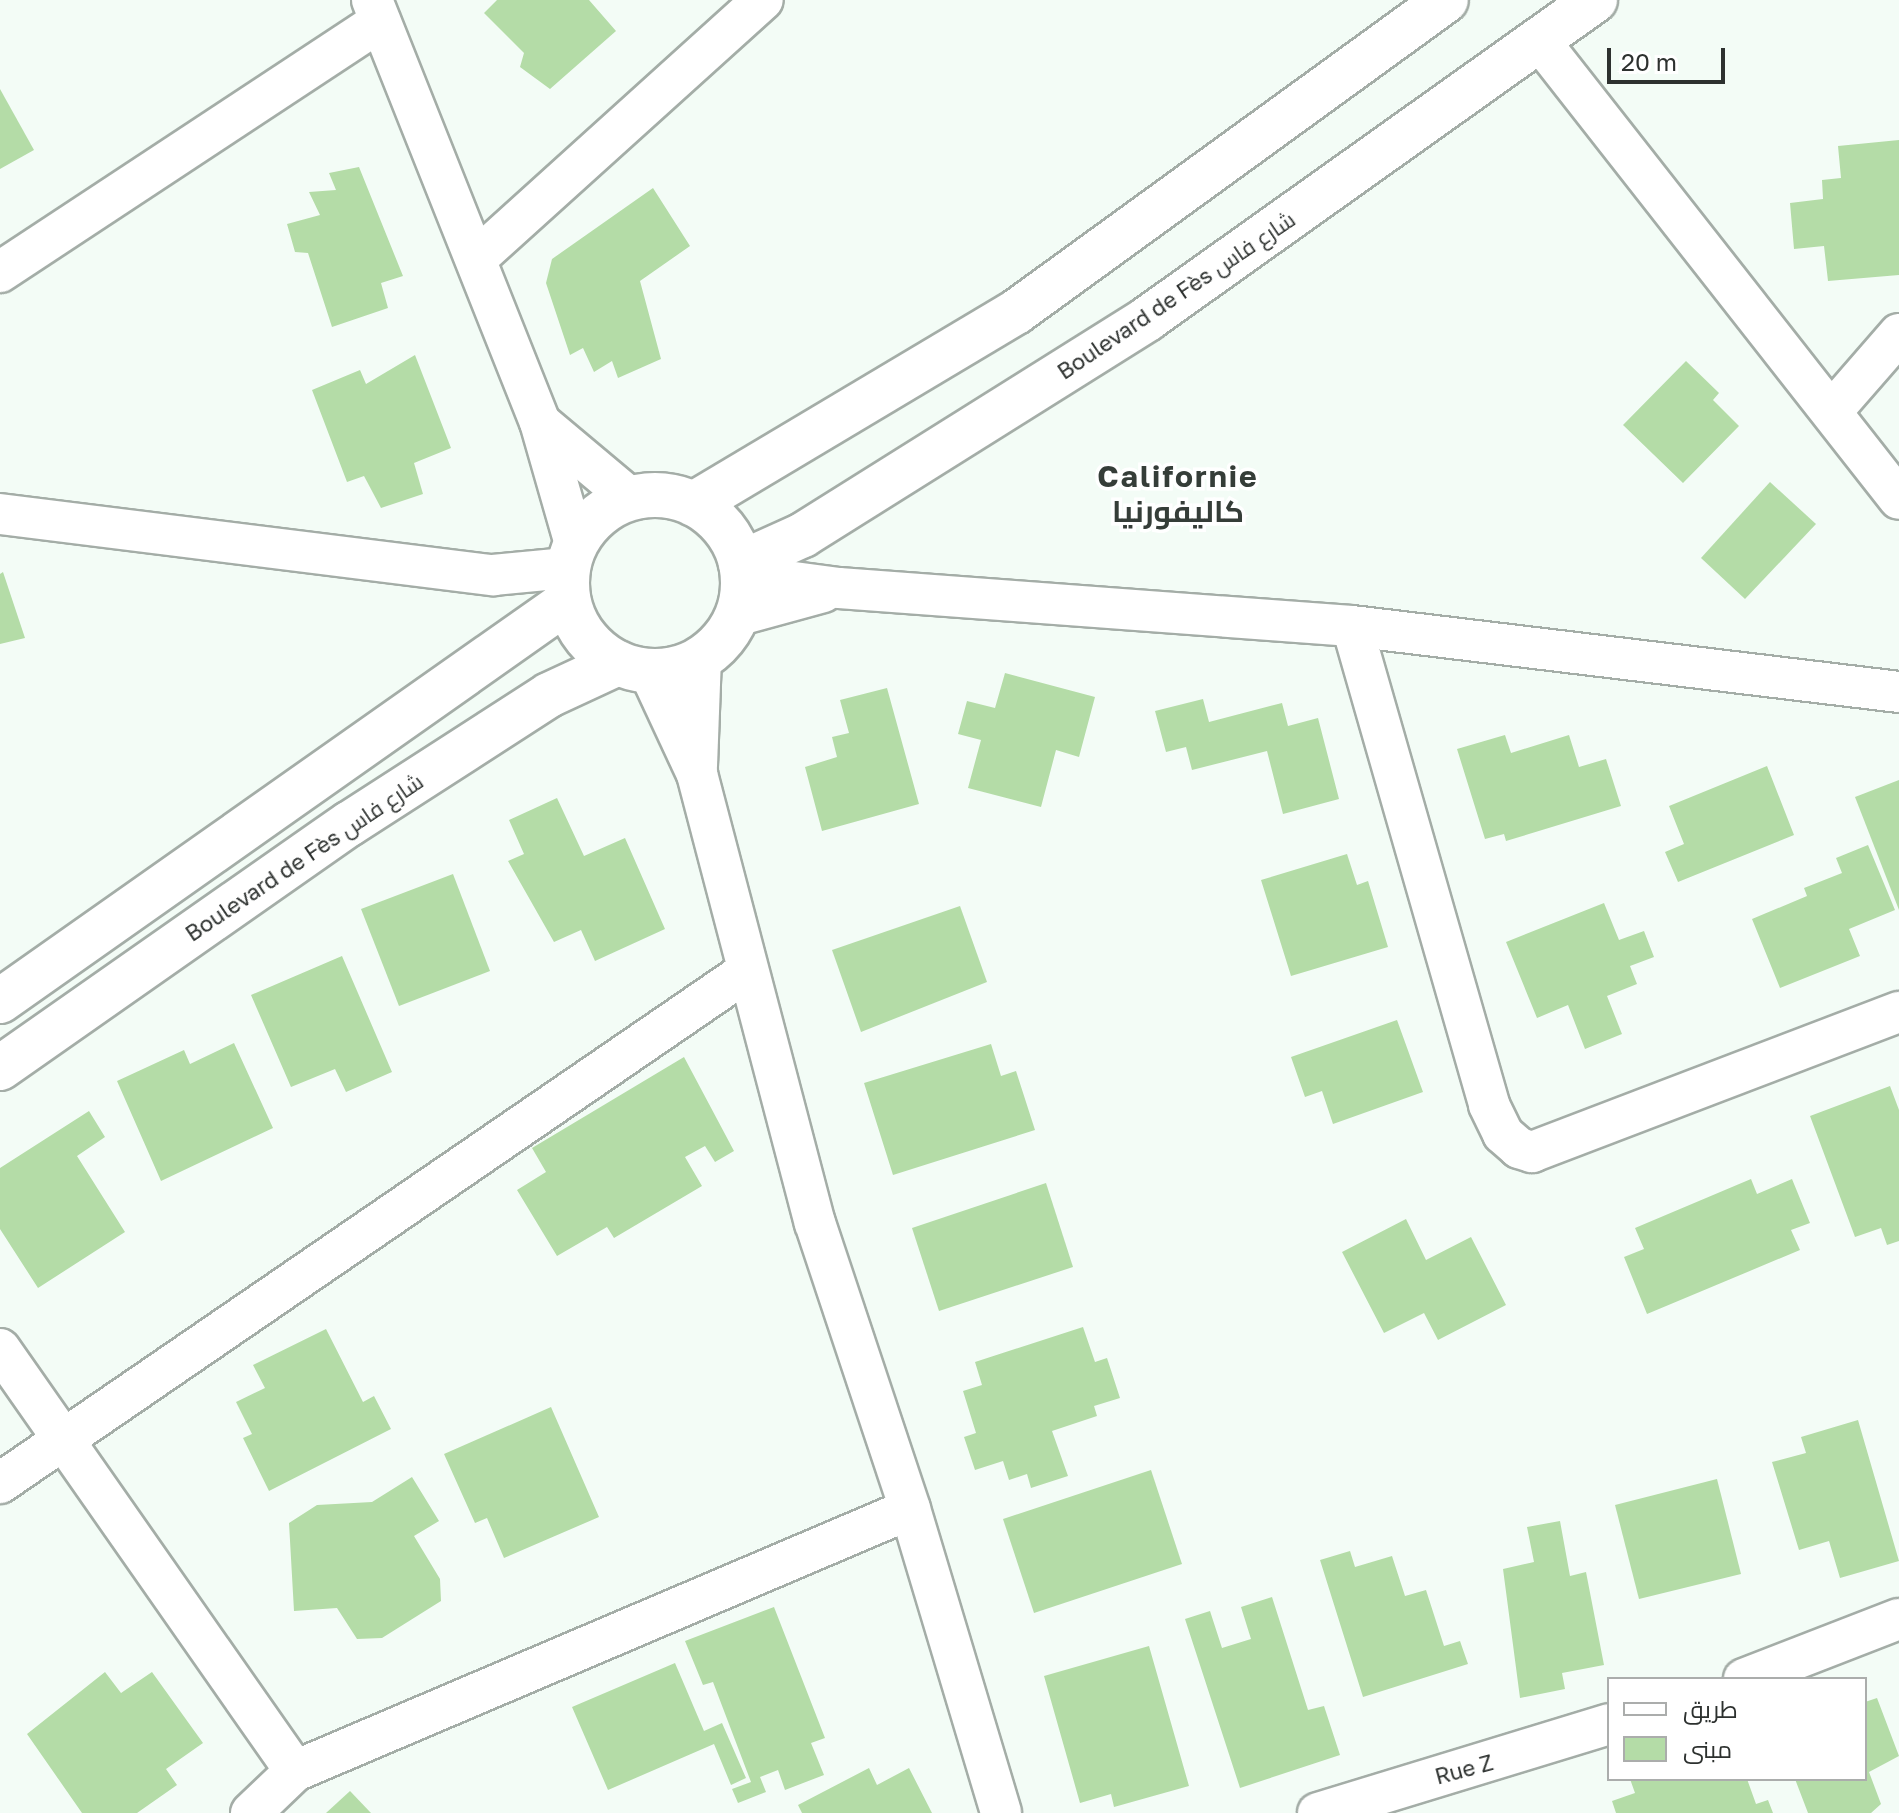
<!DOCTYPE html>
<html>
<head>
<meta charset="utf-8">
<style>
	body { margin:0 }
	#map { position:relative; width:1899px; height:1813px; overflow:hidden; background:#f3fcf6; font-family:"Golos Text",Cairo,sans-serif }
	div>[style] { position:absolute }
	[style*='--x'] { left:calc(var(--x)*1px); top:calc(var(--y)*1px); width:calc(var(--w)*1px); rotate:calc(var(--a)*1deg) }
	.building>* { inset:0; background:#b4dca7 }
	.roads { filter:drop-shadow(2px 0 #a4ada7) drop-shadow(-2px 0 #a4ada7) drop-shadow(0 2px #a4ada7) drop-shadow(0 -2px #a4ada7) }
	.minor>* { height:40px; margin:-20px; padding:0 20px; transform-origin:20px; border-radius:20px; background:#fff }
	.major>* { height:44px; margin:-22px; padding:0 22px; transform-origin:22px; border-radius:22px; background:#fff }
	.major>.ring { margin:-22px; padding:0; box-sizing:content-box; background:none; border:44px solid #fff; border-radius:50% }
	span { translate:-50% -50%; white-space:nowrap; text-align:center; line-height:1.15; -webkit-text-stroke:7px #fff; paint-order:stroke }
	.street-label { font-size:22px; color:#2d312f }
	.district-label { font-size:30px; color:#353d38; font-weight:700; letter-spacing:2px }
	.legend { position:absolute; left:1607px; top:1677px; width:260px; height:104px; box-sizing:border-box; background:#fff; border:2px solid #abadac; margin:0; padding:10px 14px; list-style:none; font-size:24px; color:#2d312f }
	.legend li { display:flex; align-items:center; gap:16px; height:40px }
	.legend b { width:40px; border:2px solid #abadac }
	.scale { position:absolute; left:1607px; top:48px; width:118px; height:36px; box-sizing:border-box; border:4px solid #2d312f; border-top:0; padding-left:10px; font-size:24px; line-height:28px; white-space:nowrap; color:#2d312f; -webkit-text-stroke:6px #fff; paint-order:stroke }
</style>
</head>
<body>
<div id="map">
	<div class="building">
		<div style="clip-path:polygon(497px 0,589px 0,616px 31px,550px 89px,520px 67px,524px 53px,484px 13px)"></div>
		<div style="clip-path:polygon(0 89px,34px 150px,0 169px)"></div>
		<div style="clip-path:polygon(1899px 140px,1899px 275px,1828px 281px,1824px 246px,1794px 249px,1790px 203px,1823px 199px,1822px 180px,1841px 178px,1838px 146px)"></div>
		<div style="clip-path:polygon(359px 167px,403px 276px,381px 283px,388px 308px,332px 327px,308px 253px,295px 252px,287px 224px,320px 215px,309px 192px,336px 190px,329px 173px)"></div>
		<div style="clip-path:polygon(653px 188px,690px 246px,640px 281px,661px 359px,618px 378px,612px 361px,594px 372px,583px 348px,570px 355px,546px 283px,552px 259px)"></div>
		<div style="clip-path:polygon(415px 355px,451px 448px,414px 463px,423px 494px,381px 508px,364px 476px,347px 482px,312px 390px,360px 370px,366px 384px)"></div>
		<div style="clip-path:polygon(1686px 361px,1719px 393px,1713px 400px,1739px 426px,1683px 483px,1623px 425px)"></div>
		<div style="clip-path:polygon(1770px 482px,1816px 524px,1745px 599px,1701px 558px)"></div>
		<div style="clip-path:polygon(3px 572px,25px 638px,0 644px,0 574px)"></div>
		<div style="clip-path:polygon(1005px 673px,1095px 697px,1079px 757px,1056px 750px,1041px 807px,968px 788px,981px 740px,958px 734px,967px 701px,995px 708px)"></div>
		<div style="clip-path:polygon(887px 688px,919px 804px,822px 831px,805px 767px,837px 757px,832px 737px,849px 733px,840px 700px)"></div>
		<div style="clip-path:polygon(1203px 699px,1209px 722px,1282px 703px,1288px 726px,1318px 718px,1339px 799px,1283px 814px,1267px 751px,1192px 770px,1186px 747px,1166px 752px,1155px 711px)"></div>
		<div style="clip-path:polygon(1505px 735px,1511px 753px,1569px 735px,1579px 767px,1606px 759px,1621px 806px,1506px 841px,1504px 834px,1485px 839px,1457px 749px)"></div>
		<div style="clip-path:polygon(1767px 766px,1794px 835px,1678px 882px,1665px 852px,1684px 844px,1669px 806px)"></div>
		<div style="clip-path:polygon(1899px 780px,1899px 910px,1855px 797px)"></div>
		<div style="clip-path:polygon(557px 798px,584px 856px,625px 838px,665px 929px,595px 961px,581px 930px,554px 942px,508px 861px,524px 854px,509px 820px)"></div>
		<div style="clip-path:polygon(1868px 845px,1895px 910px,1849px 929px,1860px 956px,1780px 988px,1752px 919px,1807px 896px,1804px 888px,1842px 873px,1836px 858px)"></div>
		<div style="clip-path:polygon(1347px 854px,1357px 885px,1368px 881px,1388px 947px,1291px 976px,1261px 880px)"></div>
		<div style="clip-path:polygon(453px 874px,490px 971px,399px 1006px,361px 909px)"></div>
		<div style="clip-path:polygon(1604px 903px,1619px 940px,1644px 931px,1654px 957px,1630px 966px,1637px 984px,1607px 996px,1622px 1034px,1585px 1049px,1568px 1005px,1537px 1018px,1506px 942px)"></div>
		<div style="clip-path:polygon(960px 906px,987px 982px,861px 1032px,832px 950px)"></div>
		<div style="clip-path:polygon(342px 956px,392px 1072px,346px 1092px,335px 1069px,291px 1087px,251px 995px)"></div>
		<div style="clip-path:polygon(1397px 1020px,1423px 1092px,1333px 1124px,1322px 1091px,1305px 1097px,1291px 1057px)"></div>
		<div style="clip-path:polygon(234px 1043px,273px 1128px,161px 1181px,117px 1081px,184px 1050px,190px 1064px)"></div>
		<div style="clip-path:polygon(991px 1044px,1001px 1076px,1016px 1071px,1035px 1130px,893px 1175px,864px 1083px)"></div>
		<div style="clip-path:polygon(684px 1057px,734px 1151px,715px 1162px,705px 1146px,685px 1157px,702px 1186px,614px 1238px,607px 1227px,557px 1256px,517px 1190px,546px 1172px,532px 1148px)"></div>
		<div style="clip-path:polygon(1890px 1086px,1899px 1110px,1899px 1241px,1887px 1245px,1881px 1228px,1855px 1237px,1810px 1116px)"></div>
		<div style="clip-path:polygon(89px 1111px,105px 1137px,77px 1156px,125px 1232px,38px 1288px,0 1229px,0 1168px)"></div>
		<div style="clip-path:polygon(1751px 1179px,1757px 1194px,1792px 1179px,1810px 1223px,1791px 1230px,1800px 1250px,1647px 1314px,1624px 1257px,1644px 1249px,1635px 1228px)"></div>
		<div style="clip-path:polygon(1046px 1183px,1073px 1267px,939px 1311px,912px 1228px)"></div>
		<div style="clip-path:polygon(1406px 1219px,1426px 1260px,1471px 1237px,1506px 1305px,1438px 1340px,1424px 1313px,1384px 1333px,1342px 1252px)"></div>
		<div style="clip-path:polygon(1083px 1327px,1095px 1362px,1107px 1358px,1120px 1398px,1094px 1406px,1097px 1416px,1052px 1431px,1068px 1476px,1031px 1488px,1027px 1474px,1009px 1480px,1003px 1461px,975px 1470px,964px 1437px,976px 1433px,963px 1391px,982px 1385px,975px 1362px)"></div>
		<div style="clip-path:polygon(326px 1329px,363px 1402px,374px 1396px,391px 1429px,269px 1491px,243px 1438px,252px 1434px,236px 1402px,265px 1388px,253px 1365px)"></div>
		<div style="clip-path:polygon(551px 1407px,599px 1517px,504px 1558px,487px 1518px,475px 1523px,444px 1454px)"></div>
		<div style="clip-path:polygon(1858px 1420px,1899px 1561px,1840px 1578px,1829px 1541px,1799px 1550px,1772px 1462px,1806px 1453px,1801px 1437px)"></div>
		<div style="clip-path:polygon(1151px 1470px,1182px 1564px,1034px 1613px,1003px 1519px)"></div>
		<div style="clip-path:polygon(412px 1477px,439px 1521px,414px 1536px,440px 1579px,441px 1601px,382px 1638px,357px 1639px,337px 1608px,294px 1611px,289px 1523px,317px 1505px,372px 1502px)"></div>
		<div style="clip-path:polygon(1717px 1479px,1741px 1574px,1639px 1599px,1615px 1505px)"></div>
		<div style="clip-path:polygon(1560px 1521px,1570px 1576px,1586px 1572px,1604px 1665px,1562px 1673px,1565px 1689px,1520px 1698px,1503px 1569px,1534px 1562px,1527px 1527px)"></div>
		<div style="clip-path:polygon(1350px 1551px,1355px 1567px,1392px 1556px,1405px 1596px,1426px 1590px,1444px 1646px,1460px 1641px,1468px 1664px,1363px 1697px,1320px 1560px)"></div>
		<div style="clip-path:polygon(1272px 1597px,1308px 1710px,1324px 1706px,1340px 1755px,1240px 1788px,1185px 1619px,1210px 1611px,1222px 1648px,1251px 1639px,1241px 1607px)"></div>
		<div style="clip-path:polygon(774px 1607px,825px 1738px,811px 1743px,824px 1775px,785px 1790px,778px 1770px,760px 1777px,766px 1792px,738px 1803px,732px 1789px,751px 1782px,713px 1682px,703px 1685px,685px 1641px)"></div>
		<div style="clip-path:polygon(1149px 1646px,1189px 1786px,1114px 1807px,1111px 1794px,1080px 1803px,1044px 1676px)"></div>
		<div style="clip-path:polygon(675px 1663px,704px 1731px,722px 1723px,746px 1778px,731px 1785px,714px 1744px,608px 1790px,572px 1707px)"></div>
		<div style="clip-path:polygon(105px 1672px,121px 1693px,152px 1672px,203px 1743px,166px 1769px,177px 1785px,137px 1813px,82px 1813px,27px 1734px)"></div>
		<div style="clip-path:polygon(1877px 1698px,1899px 1756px,1869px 1772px,1881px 1804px,1871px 1813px,1808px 1813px,1795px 1779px,1865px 1779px,1865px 1702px)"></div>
		<div style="clip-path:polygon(869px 1768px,877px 1785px,909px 1768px,932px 1813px,802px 1813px,798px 1805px)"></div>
		<div style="clip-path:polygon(1630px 1779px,1747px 1779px,1756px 1804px,1768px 1800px,1773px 1813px,1616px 1813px,1612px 1801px,1635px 1793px)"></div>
		<div style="clip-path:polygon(350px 1791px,371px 1813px,326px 1813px)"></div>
	</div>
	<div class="roads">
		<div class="minor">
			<div style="--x:372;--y:0;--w:454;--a:68.3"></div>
			<div style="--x:540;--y:422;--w:127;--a:74"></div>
			<div style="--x:1539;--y:40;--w:583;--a:51.89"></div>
			<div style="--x:477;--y:258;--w:385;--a:-42.1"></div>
			<div style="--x:0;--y:272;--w:455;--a:-33.4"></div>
			<div style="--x:1832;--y:411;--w:102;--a:-49"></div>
			<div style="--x:543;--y:425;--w:114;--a:40"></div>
			<div style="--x:0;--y:514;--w:497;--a:7.1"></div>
			<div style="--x:493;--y:575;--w:74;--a:-5.4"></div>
			<div style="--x:742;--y:575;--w:98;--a:7.6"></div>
			<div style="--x:839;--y:588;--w:514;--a:4.24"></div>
			<div style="--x:1352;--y:626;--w:551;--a:6.88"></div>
			<div style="--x:736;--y:616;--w:90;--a:-15.4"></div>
			<div style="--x:1352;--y:626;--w:498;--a:74"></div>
			<div style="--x:1489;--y:1105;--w:32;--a:64"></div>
			<div style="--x:1503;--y:1134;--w:21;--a:41"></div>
			<div style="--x:1519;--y:1148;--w:14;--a:17"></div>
			<div style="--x:1532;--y:1152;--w:393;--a:-20.9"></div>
			<div style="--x:649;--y:671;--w:114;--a:65"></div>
			<div style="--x:697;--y:774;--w:464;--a:75.3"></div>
			<div style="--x:815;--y:1223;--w:301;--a:71.6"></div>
			<div style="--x:910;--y:1509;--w:317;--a:73.3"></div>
			<div style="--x:697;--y:766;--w:109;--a:-87.9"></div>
			<div style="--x:0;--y:1349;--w:515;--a:55.04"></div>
			<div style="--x:0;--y:1483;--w:904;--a:-34.41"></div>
			<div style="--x:1744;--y:1679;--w:166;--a:-21.2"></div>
			<div style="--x:251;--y:1813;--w:61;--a:-43.7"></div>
			<div style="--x:295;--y:1771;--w:668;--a:-23.07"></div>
			<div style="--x:1318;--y:1813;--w:304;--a:-17"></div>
		</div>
		<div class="major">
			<div class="ring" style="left:567px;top:495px;width:132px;height:132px"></div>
			<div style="--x:694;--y:504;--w:375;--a:-30.8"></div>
			<div style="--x:1016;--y:312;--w:531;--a:-35.96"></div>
			<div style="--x:741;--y:563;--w:68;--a:-24.3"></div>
			<div style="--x:803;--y:535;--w:406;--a:-32.1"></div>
			<div style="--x:1147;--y:319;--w:550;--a:-35.45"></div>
			<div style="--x:0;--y:1001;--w:695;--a:-35.15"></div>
			<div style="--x:0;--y:1068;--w:426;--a:-35"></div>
			<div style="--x:349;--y:824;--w:238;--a:-32.8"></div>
			<div style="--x:549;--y:695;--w:76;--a:-24.9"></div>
		</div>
	</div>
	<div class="street-label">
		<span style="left:1176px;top:295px;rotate:-34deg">Boulevard de Fès شارع فاس</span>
		<span style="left:304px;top:857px;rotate:-34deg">Boulevard de Fès شارع فاس</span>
		<span style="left:1464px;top:1769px;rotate:-15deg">Rue Z</span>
	</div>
	<div class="district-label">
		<span style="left:1178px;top:493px">Californie<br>كاليفورنيا</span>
	</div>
	<ul class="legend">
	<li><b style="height:10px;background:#fff"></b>طريق</li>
	<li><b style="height:22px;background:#b4dca7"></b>مبنى</li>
	</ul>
	<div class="scale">20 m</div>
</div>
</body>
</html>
